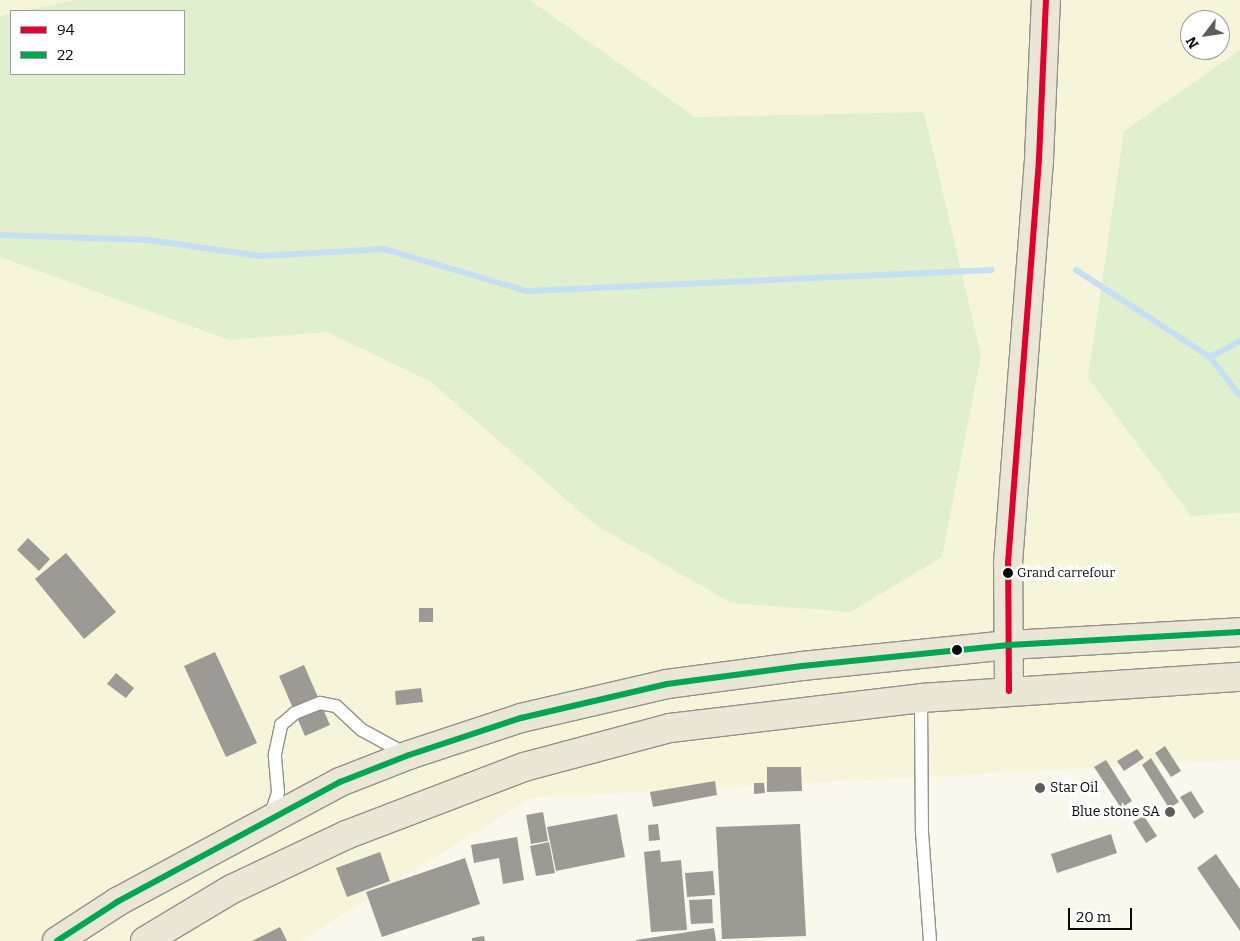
<!DOCTYPE html>
<html>
<head>
<meta charset="utf-8">
<style>
	body { margin:0 }
	#map { position:relative; width:1240px; height:941px; overflow:hidden; background:#faf8ed; font-family:Bitter,serif }
	div>[style] { position:absolute }
	[style*='--x'] { left:calc(var(--x)*1px); top:calc(var(--y)*1px); width:calc(var(--w)*1px); rotate:calc(var(--a)*1deg) }
	.farmland>* { inset:0; background:#f6f5d9 }
	.green>* { inset:0; background:#e0efcd }
	.stream>* { height:6px; margin:-3px; padding:0 3px; transform-origin:3px; border-radius:3px; background:#c5e0f2 }
	.building>* { inset:0; background:#9c9a94 }
	.roads { filter:drop-shadow(1px 0 #92918c) drop-shadow(-1px 0 #92918c) drop-shadow(0 1px #92918c) drop-shadow(0 -1px #92918c) }
	.lane>* { height:12px; margin:-6px; padding:0 6px; transform-origin:6px; border-radius:6px; background:#fefefc }
	.primary>* { height:28px; margin:-14px; padding:0 14px; transform-origin:14px; border-radius:14px; background:#ebe7d6 }
	.bus-1>* { height:6px; margin:-3px; padding:0 3px; transform-origin:3px; border-radius:3px; background:#e4002b }
	.bus-2>* { height:6px; margin:-3px; padding:0 3px; transform-origin:3px; border-radius:3px; background:#00a651 }
	.dots>* { width:14px; height:14px; translate:-50% -50%; box-sizing:border-box; border:2px solid #fff; border-radius:50% }
	span { translate:-50% -50%; white-space:nowrap; text-align:center; line-height:1.15; -webkit-text-stroke:5px #fff; paint-order:stroke }
	.bus-label { font-size:13px; color:#0a0a0a }
	.left { translate:0 -50%; text-align:left }
	.poi-label { font-size:14px; color:#0a0a0a }
	.right { translate:-100% -50%; text-align:right }
	.legend { position:absolute; left:10px; top:10px; width:175px; height:65px; box-sizing:border-box; background:#fff; border:1px solid #9d9d9d; margin:0; padding:6px 9px; list-style:none; font-size:15px; color:#0a0a0a }
	.legend li { display:flex; align-items:center; gap:10px; height:25px }
	.legend b { width:25px; border:1px solid #9d9d9d }
	.north { position:absolute; left:1180px; top:10px; width:50px; height:50px; box-sizing:border-box; background:#fff; border:1px solid #9d9d9d; border-radius:50%; rotate:239deg; font-size:14px; font-weight:700; line-height:20px; text-align:center; color:#0a0a0a }
	.north::after { content:''; display:block; margin:auto; width:18px; height:22px; background:#5e5d59; clip-path:polygon(50% 0,100% 100%,50% 72%,0 100%) }
	.scale { position:absolute; left:1068px; top:908px; width:64px; height:22px; box-sizing:border-box; border:2px solid #0a0a0a; border-top:0; padding-left:6px; font-size:15px; line-height:18px; white-space:nowrap; color:#0a0a0a; -webkit-text-stroke:4px #fff; paint-order:stroke }
</style>
</head>
<body>
<div id="map">
	<div class="farmland">
		<div style="clip-path:polygon(0 0,77px 0,0 16px)"></div>
		<div style="clip-path:polygon(evenodd,530px 0,1240px 0,1240px 50px,1124px 131px,1191px 516px,1240px 513px,1240px 760px,531px 798px,300px 941px,0 941px,0 257px,229px 340px,327px 332px,431px 382px,594px 524px,924px 112px,695px 117px,530px 0,1190px 20px,1220px 20px,1220px 50px,1190px 50px,1190px 20px)"></div>
	</div>
	<div class="green">
		<div style="clip-path:polygon(77px 0,530px 0,695px 117px,924px 112px,981px 356px,942px 557px,850px 612px,731px 603px,594px 524px,431px 382px,327px 332px,229px 340px,0 257px,0 16px,11px 13px,11px 74px,184px 74px,184px 11px,21px 11px)"></div>
		<div style="clip-path:polygon(1240px 50px,1240px 513px,1191px 516px,1088px 378px,1124px 131px)"></div>
	</div>
	<div class="stream">
		<div style="--x:0;--y:235;--w:148;--a:1.9"></div>
		<div style="--x:148;--y:240;--w:113;--a:8.1"></div>
		<div style="--x:260;--y:256;--w:124;--a:-3.2"></div>
		<div style="--x:384;--y:249;--w:149;--a:16.4"></div>
		<div style="--x:527;--y:291;--w:465;--a:-2.6"></div>
		<div style="--x:1076;--y:270;--w:160;--a:33"></div>
		<div style="--x:1210;--y:357;--w:49;--a:52.4"></div>
		<div style="--x:1210;--y:357;--w:34;--a:-28"></div>
	</div>
	<div class="building">
		<div style="clip-path:polygon(28px 538px,50px 559px,39px 571px,17px 550px)"></div>
		<div style="clip-path:polygon(66px 553px,116px 612px,84px 639px,35px 579px)"></div>
		<div style="clip-path:polygon(419px 608px,433px 608px,433px 622px,419px 622px)"></div>
		<div style="clip-path:polygon(215px 652px,257px 743px,226px 757px,184px 666px)"></div>
		<div style="clip-path:polygon(304px 665px,330px 725px,305px 736px,279px 676px)"></div>
		<div style="clip-path:polygon(116px 673px,134px 688px,126px 698px,107px 684px)"></div>
		<div style="clip-path:polygon(421px 688px,423px 702px,396px 705px,395px 691px)"></div>
		<div style="clip-path:polygon(1165px 746px,1181px 771px,1171px 777px,1155px 753px)"></div>
		<div style="clip-path:polygon(1137px 749px,1144px 758px,1124px 771px,1117px 761px)"></div>
		<div style="clip-path:polygon(1151px 758px,1179px 802px,1169px 808px,1142px 765px)"></div>
		<div style="clip-path:polygon(1106px 760px,1132px 801px,1121px 808px,1094px 767px)"></div>
		<div style="clip-path:polygon(767px 767px,801px 767px,802px 791px,767px 792px)"></div>
		<div style="clip-path:polygon(715px 781px,717px 795px,653px 807px,650px 792px)"></div>
		<div style="clip-path:polygon(754px 783px,764px 783px,765px 793px,754px 794px)"></div>
		<div style="clip-path:polygon(1191px 791px,1204px 812px,1194px 819px,1180px 797px)"></div>
		<div style="clip-path:polygon(543px 812px,548px 841px,531px 844px,526px 815px)"></div>
		<div style="clip-path:polygon(617px 814px,625px 857px,556px 871px,547px 827px)"></div>
		<div style="clip-path:polygon(1144px 816px,1157px 836px,1146px 843px,1133px 822px)"></div>
		<div style="clip-path:polygon(658px 824px,660px 840px,649px 841px,648px 825px)"></div>
		<div style="clip-path:polygon(800px 824px,806px 936px,722px 939px,716px 827px)"></div>
		<div style="clip-path:polygon(1111px 834px,1117px 853px,1057px 873px,1051px 854px)"></div>
		<div style="clip-path:polygon(517px 837px,524px 880px,503px 884px,499px 858px,474px 863px,471px 845px)"></div>
		<div style="clip-path:polygon(549px 842px,555px 873px,536px 876px,530px 846px)"></div>
		<div style="clip-path:polygon(660px 850px,661px 862px,681px 860px,687px 930px,651px 932px,644px 852px)"></div>
		<div style="clip-path:polygon(380px 852px,390px 881px,347px 897px,336px 868px)"></div>
		<div style="clip-path:polygon(1216px 854px,1240px 889px,1240px 931px,1197px 868px)"></div>
		<div style="clip-path:polygon(465px 858px,480px 904px,382px 937px,366px 892px)"></div>
		<div style="clip-path:polygon(713px 871px,715px 895px,687px 897px,685px 873px)"></div>
		<div style="clip-path:polygon(712px 899px,713px 923px,691px 924px,689px 900px)"></div>
		<div style="clip-path:polygon(280px 927px,287px 941px,252px 941px)"></div>
		<div style="clip-path:polygon(714px 928px,716px 941px,636px 941px,636px 940px)"></div>
		<div style="clip-path:polygon(484px 936px,485px 941px,472px 941px,472px 938px)"></div>
	</div>
	<div class="roads">
		<div class="lane">
			<div style="--x:921;--y:698;--w:134;--a:89.6"></div>
			<div style="--x:922;--y:832;--w:109;--a:85.8"></div>
			<div style="--x:270;--y:817;--w:26;--a:-72"></div>
			<div style="--x:278;--y:792;--w:38;--a:-95"></div>
			<div style="--x:275;--y:754;--w:30;--a:-78"></div>
			<div style="--x:281;--y:725;--w:18;--a:-41"></div>
			<div style="--x:295;--y:713;--w:27;--a:-22"></div>
			<div style="--x:320;--y:703;--w:16;--a:11"></div>
			<div style="--x:336;--y:706;--w:35;--a:43"></div>
			<div style="--x:362;--y:730;--w:50;--a:28.6"></div>
		</div>
		<div class="primary">
			<div style="--x:1009;--y:691;--w:128;--a:-90.4"></div>
			<div style="--x:1008;--y:563;--w:405;--a:-85.6"></div>
			<div style="--x:1039;--y:159;--w:159;--a:-87.5"></div>
			<div style="--x:57;--y:941;--w:72;--a:-33"></div>
			<div style="--x:117;--y:902;--w:253;--a:-28.3"></div>
			<div style="--x:340;--y:782;--w:74;--a:-21.4"></div>
			<div style="--x:409;--y:755;--w:118;--a:-18.3"></div>
			<div style="--x:521;--y:718;--w:150;--a:-13.1"></div>
			<div style="--x:667;--y:684;--w:136;--a:-7.6"></div>
			<div style="--x:802;--y:666;--w:208;--a:-5.8"></div>
			<div style="--x:1009;--y:645;--w:231;--a:-3.2"></div>
			<div style="--x:145;--y:941;--w:101;--a:-30.9"></div>
			<div style="--x:232;--y:889;--w:126;--a:-25.3"></div>
			<div style="--x:346;--y:835;--w:191;--a:-20.9"></div>
			<div style="--x:524;--y:767;--w:151;--a:-15"></div>
			<div style="--x:670;--y:728;--w:253;--a:-6.8"></div>
			<div style="--x:921;--y:698;--w:320;--a:-3.8"></div>
		</div>
	</div>
	<div class="bus-1">
		<div style="--x:1009;--y:691;--w:128;--a:-90.4"></div>
		<div style="--x:1008;--y:563;--w:405;--a:-85.6"></div>
		<div style="--x:1039;--y:159;--w:159;--a:-87.5"></div>
	</div>
	<div class="bus-2">
		<div style="--x:57;--y:941;--w:72;--a:-33"></div>
		<div style="--x:117;--y:902;--w:253;--a:-28.3"></div>
		<div style="--x:340;--y:782;--w:74;--a:-21.4"></div>
		<div style="--x:409;--y:755;--w:118;--a:-18.3"></div>
		<div style="--x:521;--y:718;--w:150;--a:-13.1"></div>
		<div style="--x:667;--y:684;--w:136;--a:-7.6"></div>
		<div style="--x:802;--y:666;--w:208;--a:-5.8"></div>
		<div style="--x:1009;--y:645;--w:231;--a:-3.2"></div>
	</div>
	<div class="dots">
		<div style="left:1008px;top:573px;background:#0a0a0a"></div>
		<div style="left:957px;top:650px;background:#0a0a0a"></div>
		<div style="left:1040px;top:788px;background:#5e5d59"></div>
		<div style="left:1170px;top:812px;background:#5e5d59"></div>
	</div>
	<div class="bus-label">
		<span class="left" style="left:1017px;top:573px">Grand carrefour</span>
	</div>
	<div class="poi-label">
		<span class="left" style="left:1050px;top:788px">Star Oil</span>
		<span class="right" style="left:1160px;top:812px">Blue stone SA</span>
	</div>
	<ul class="legend">
	<li><b style="height:6px;background:#e4002b"></b>94</li>
	<li><b style="height:6px;background:#00a651"></b>22</li>
	</ul>
	<div class="north">N</div>
	<div class="scale">20 m</div>
</div>
</body>
</html>
